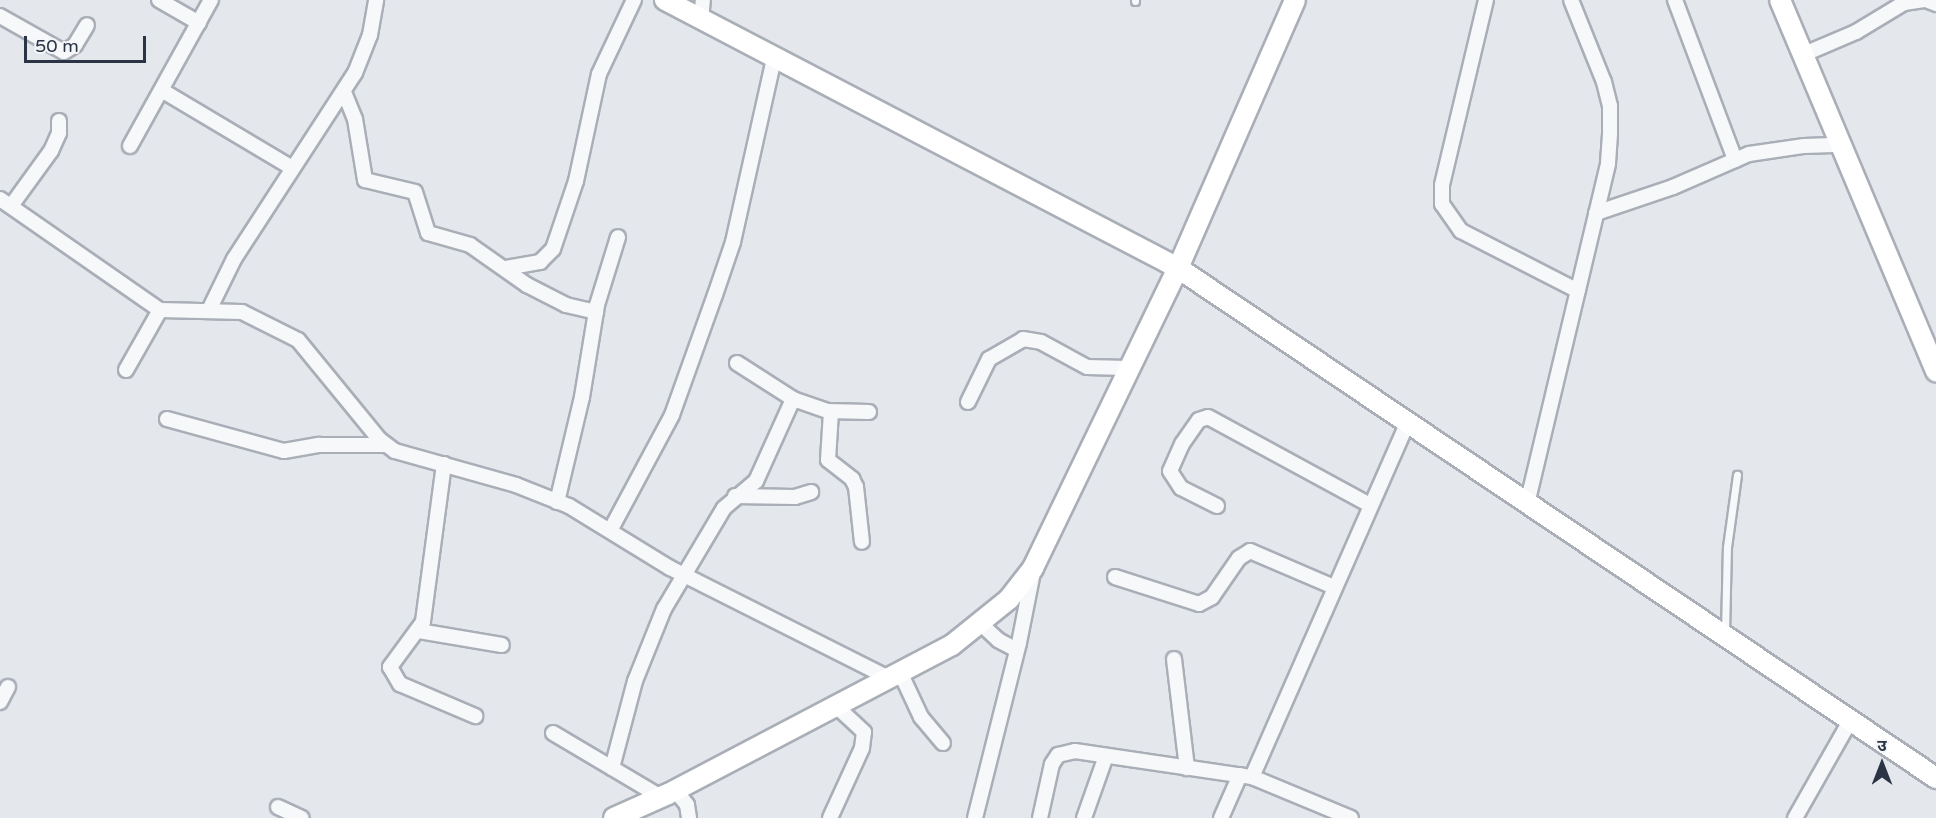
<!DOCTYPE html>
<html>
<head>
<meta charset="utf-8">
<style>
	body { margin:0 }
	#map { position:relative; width:1936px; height:818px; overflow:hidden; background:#e4e7ec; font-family:"Varela Round","Noto Sans Devanagari",sans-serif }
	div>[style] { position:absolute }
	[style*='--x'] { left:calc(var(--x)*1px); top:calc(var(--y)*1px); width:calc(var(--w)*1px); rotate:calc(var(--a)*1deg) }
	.roads { filter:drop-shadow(2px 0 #a9aeb7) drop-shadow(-2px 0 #a9aeb7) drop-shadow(0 2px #a9aeb7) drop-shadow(0 -2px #a9aeb7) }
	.lane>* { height:7px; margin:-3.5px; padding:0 3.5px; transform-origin:3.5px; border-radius:3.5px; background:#f7f8fa }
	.street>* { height:14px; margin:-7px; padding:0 7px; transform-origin:7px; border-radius:7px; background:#f7f8fa }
	.secondary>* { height:20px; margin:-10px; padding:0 10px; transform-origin:10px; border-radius:10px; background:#fff }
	span { translate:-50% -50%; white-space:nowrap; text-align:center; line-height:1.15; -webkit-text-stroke:5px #f4f6f9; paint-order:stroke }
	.north { position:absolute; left:1852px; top:734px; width:60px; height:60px; -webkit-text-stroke:4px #f4f6f9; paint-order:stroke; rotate:0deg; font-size:16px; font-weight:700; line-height:24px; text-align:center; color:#2b3445 }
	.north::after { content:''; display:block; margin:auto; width:21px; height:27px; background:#2b3445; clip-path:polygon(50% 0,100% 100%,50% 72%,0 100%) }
	.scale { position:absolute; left:24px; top:36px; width:122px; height:27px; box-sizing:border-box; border:3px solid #2b3445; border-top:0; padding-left:8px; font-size:18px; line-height:21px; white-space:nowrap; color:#2b3445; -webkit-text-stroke:4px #f4f6f9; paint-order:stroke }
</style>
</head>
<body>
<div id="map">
	<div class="roads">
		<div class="lane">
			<div style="--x:1135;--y:1;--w:1;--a:-90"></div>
			<div style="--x:1725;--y:633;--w:86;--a:-88.7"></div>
			<div style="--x:1727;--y:547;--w:73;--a:-82.1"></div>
		</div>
		<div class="street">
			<div style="--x:159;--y:0;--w:46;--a:29.9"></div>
			<div style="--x:1486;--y:0;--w:190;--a:103.4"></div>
			<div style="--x:1442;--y:185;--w:19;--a:90"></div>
			<div style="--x:1442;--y:204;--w:33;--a:55"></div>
			<div style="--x:1461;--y:231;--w:131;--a:27.1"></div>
			<div style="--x:1675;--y:0;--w:171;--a:69.4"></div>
			<div style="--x:0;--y:16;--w:73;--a:29.4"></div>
			<div style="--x:64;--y:52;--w:13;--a:-32"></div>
			<div style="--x:75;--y:45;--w:23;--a:-59"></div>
			<div style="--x:701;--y:21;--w:21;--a:-85"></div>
			<div style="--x:1802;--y:55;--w:59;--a:-23.1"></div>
			<div style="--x:1856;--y:32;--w:56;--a:-31.1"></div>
			<div style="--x:1904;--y:3;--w:22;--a:-8"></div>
			<div style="--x:1926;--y:0;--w:11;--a:22"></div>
			<div style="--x:163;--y:91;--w:150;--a:30.8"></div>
			<div style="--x:344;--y:92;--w:29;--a:68"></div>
			<div style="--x:355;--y:119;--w:62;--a:80.7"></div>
			<div style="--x:365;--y:180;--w:51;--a:13.5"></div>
			<div style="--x:415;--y:192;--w:43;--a:72.4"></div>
			<div style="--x:428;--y:233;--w:44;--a:15.9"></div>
			<div style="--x:470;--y:245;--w:70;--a:35.1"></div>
			<div style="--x:527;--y:285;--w:44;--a:27.1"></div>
			<div style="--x:566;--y:305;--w:31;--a:13"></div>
			<div style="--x:130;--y:146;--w:167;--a:-61"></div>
			<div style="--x:0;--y:199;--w:195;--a:34.8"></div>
			<div style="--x:160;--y:310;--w:82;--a:1.4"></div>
			<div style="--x:242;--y:312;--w:63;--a:26.6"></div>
			<div style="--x:298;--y:340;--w:128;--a:50.7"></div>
			<div style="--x:379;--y:439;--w:20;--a:37"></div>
			<div style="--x:395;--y:451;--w:126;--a:15.7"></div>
			<div style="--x:516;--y:485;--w:57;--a:21.6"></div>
			<div style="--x:569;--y:506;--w:119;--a:31.5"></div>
			<div style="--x:670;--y:568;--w:245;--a:26.7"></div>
			<div style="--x:11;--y:206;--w:68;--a:-54"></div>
			<div style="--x:51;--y:151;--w:20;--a:-66"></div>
			<div style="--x:59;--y:133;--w:12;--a:-90"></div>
			<div style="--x:1596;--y:213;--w:81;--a:-18.7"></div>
			<div style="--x:1673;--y:187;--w:83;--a:-23.5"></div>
			<div style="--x:1749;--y:154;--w:56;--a:-8.3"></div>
			<div style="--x:1804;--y:146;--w:37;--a:-2"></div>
			<div style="--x:506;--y:268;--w:35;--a:-10"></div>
			<div style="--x:540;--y:262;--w:18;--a:-45"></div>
			<div style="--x:553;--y:249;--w:72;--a:-71.3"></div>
			<div style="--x:576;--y:181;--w:109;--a:-77.9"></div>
			<div style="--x:599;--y:74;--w:82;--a:-64.7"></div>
			<div style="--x:209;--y:310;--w:57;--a:-63.9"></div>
			<div style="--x:234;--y:259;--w:222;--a:-57"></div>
			<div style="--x:355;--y:73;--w:41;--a:-68.5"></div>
			<div style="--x:370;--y:35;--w:36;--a:-80"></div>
			<div style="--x:737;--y:363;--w:67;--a:32.7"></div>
			<div style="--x:793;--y:399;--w:37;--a:19"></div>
			<div style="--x:828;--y:411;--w:41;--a:1.4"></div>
			<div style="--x:126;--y:370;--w:69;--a:-60.5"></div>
			<div style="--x:968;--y:402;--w:48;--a:-64"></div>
			<div style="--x:989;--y:359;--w:39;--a:-30"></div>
			<div style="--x:1023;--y:339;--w:18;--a:9"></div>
			<div style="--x:1041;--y:342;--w:52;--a:28.5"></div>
			<div style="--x:1087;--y:367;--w:41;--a:1.4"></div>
			<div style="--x:831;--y:412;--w:48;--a:93.6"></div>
			<div style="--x:828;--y:460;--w:31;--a:38"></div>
			<div style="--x:852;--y:479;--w:9;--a:63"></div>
			<div style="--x:856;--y:487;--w:55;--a:83.8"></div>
			<div style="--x:167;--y:419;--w:121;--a:15.3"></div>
			<div style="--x:284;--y:451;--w:36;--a:-10"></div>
			<div style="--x:319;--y:445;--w:67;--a:0"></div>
			<div style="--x:444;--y:464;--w:159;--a:97.6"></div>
			<div style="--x:423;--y:622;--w:56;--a:126.3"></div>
			<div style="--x:390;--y:667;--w:20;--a:60"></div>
			<div style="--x:400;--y:684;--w:82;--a:23.1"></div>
			<div style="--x:735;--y:496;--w:60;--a:1"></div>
			<div style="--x:795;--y:497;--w:17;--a:-17"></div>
			<div style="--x:557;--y:502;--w:108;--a:-76.6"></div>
			<div style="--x:582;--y:397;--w:93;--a:-80.7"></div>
			<div style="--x:597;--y:305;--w:71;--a:-72.8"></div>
			<div style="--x:1527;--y:504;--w:350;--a:-76.6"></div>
			<div style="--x:1608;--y:163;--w:29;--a:-86"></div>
			<div style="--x:1610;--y:134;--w:28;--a:-90"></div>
			<div style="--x:1610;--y:106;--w:25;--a:-104"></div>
			<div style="--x:1604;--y:82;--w:88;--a:-111.9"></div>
			<div style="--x:1217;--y:506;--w:40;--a:-153.4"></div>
			<div style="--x:1181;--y:488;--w:20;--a:-123"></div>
			<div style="--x:1170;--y:471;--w:30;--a:-66"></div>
			<div style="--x:1182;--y:444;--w:29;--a:-55"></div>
			<div style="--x:1199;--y:420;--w:9;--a:-18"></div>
			<div style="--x:1208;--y:417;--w:184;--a:28.5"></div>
			<div style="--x:611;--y:529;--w:129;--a:-61.8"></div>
			<div style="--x:672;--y:415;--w:127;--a:-70.3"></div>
			<div style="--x:715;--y:295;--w:56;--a:-71.2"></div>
			<div style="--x:733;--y:242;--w:188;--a:-77.4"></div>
			<div style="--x:1115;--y:577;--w:88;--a:17.8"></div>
			<div style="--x:1199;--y:604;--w:15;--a:-28"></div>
			<div style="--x:1212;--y:597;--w:47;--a:-55.3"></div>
			<div style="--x:1239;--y:558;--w:13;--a:-32"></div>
			<div style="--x:1250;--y:551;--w:91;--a:23.2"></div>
			<div style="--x:981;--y:624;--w:23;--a:43"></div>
			<div style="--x:998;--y:640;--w:21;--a:28"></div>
			<div style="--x:419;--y:631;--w:84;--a:9.6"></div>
			<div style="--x:1174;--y:659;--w:110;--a:83.2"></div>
			<div style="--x:900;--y:672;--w:50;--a:65"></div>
			<div style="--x:921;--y:717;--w:34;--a:50"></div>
			<div style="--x:0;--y:702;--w:17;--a:-62"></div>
			<div style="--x:553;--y:733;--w:126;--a:30.7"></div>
			<div style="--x:612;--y:768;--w:90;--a:-75.2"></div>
			<div style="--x:635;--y:681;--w:78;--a:-68.1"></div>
			<div style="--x:664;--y:609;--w:117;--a:-59.3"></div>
			<div style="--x:724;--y:508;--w:42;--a:-40.2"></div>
			<div style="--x:756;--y:481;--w:90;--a:-65.7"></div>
			<div style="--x:1252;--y:777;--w:388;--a:-66.3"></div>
			<div style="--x:675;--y:790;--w:19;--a:51"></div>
			<div style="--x:687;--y:805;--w:13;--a:81"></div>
			<div style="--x:278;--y:807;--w:26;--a:25"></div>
			<div style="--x:830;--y:818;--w:77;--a:-65.4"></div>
			<div style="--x:862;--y:748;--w:16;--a:-83"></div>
			<div style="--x:864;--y:732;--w:37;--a:-137"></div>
			<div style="--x:975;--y:818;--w:180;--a:-75.9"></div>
			<div style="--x:1019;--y:643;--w:72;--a:-78.8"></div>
			<div style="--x:1040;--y:818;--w:55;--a:-77.5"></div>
			<div style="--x:1052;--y:764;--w:11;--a:-56"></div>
			<div style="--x:1058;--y:755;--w:17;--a:-13"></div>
			<div style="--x:1075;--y:751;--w:179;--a:8.4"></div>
			<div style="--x:1252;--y:777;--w:107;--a:22.5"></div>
			<div style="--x:1084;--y:818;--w:66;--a:-70.5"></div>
			<div style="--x:1221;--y:818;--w:47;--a:-66.2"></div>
			<div style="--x:1795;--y:818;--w:112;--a:-60.4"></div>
		</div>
		<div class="secondary">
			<div style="--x:665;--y:0;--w:579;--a:27.58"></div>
			<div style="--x:1178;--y:268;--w:914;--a:33.93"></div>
			<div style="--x:1780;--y:0;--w:403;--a:67.2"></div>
			<div style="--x:614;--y:818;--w:59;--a:-24"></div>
			<div style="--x:668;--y:794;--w:321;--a:-27.7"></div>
			<div style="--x:952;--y:645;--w:73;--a:-38.9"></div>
			<div style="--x:1009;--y:599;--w:39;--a:-52"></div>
			<div style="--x:1033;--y:568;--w:333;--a:-64.2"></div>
			<div style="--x:1178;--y:268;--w:292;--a:-66.4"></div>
		</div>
	</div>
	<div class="north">उ</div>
	<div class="scale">50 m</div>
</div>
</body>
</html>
